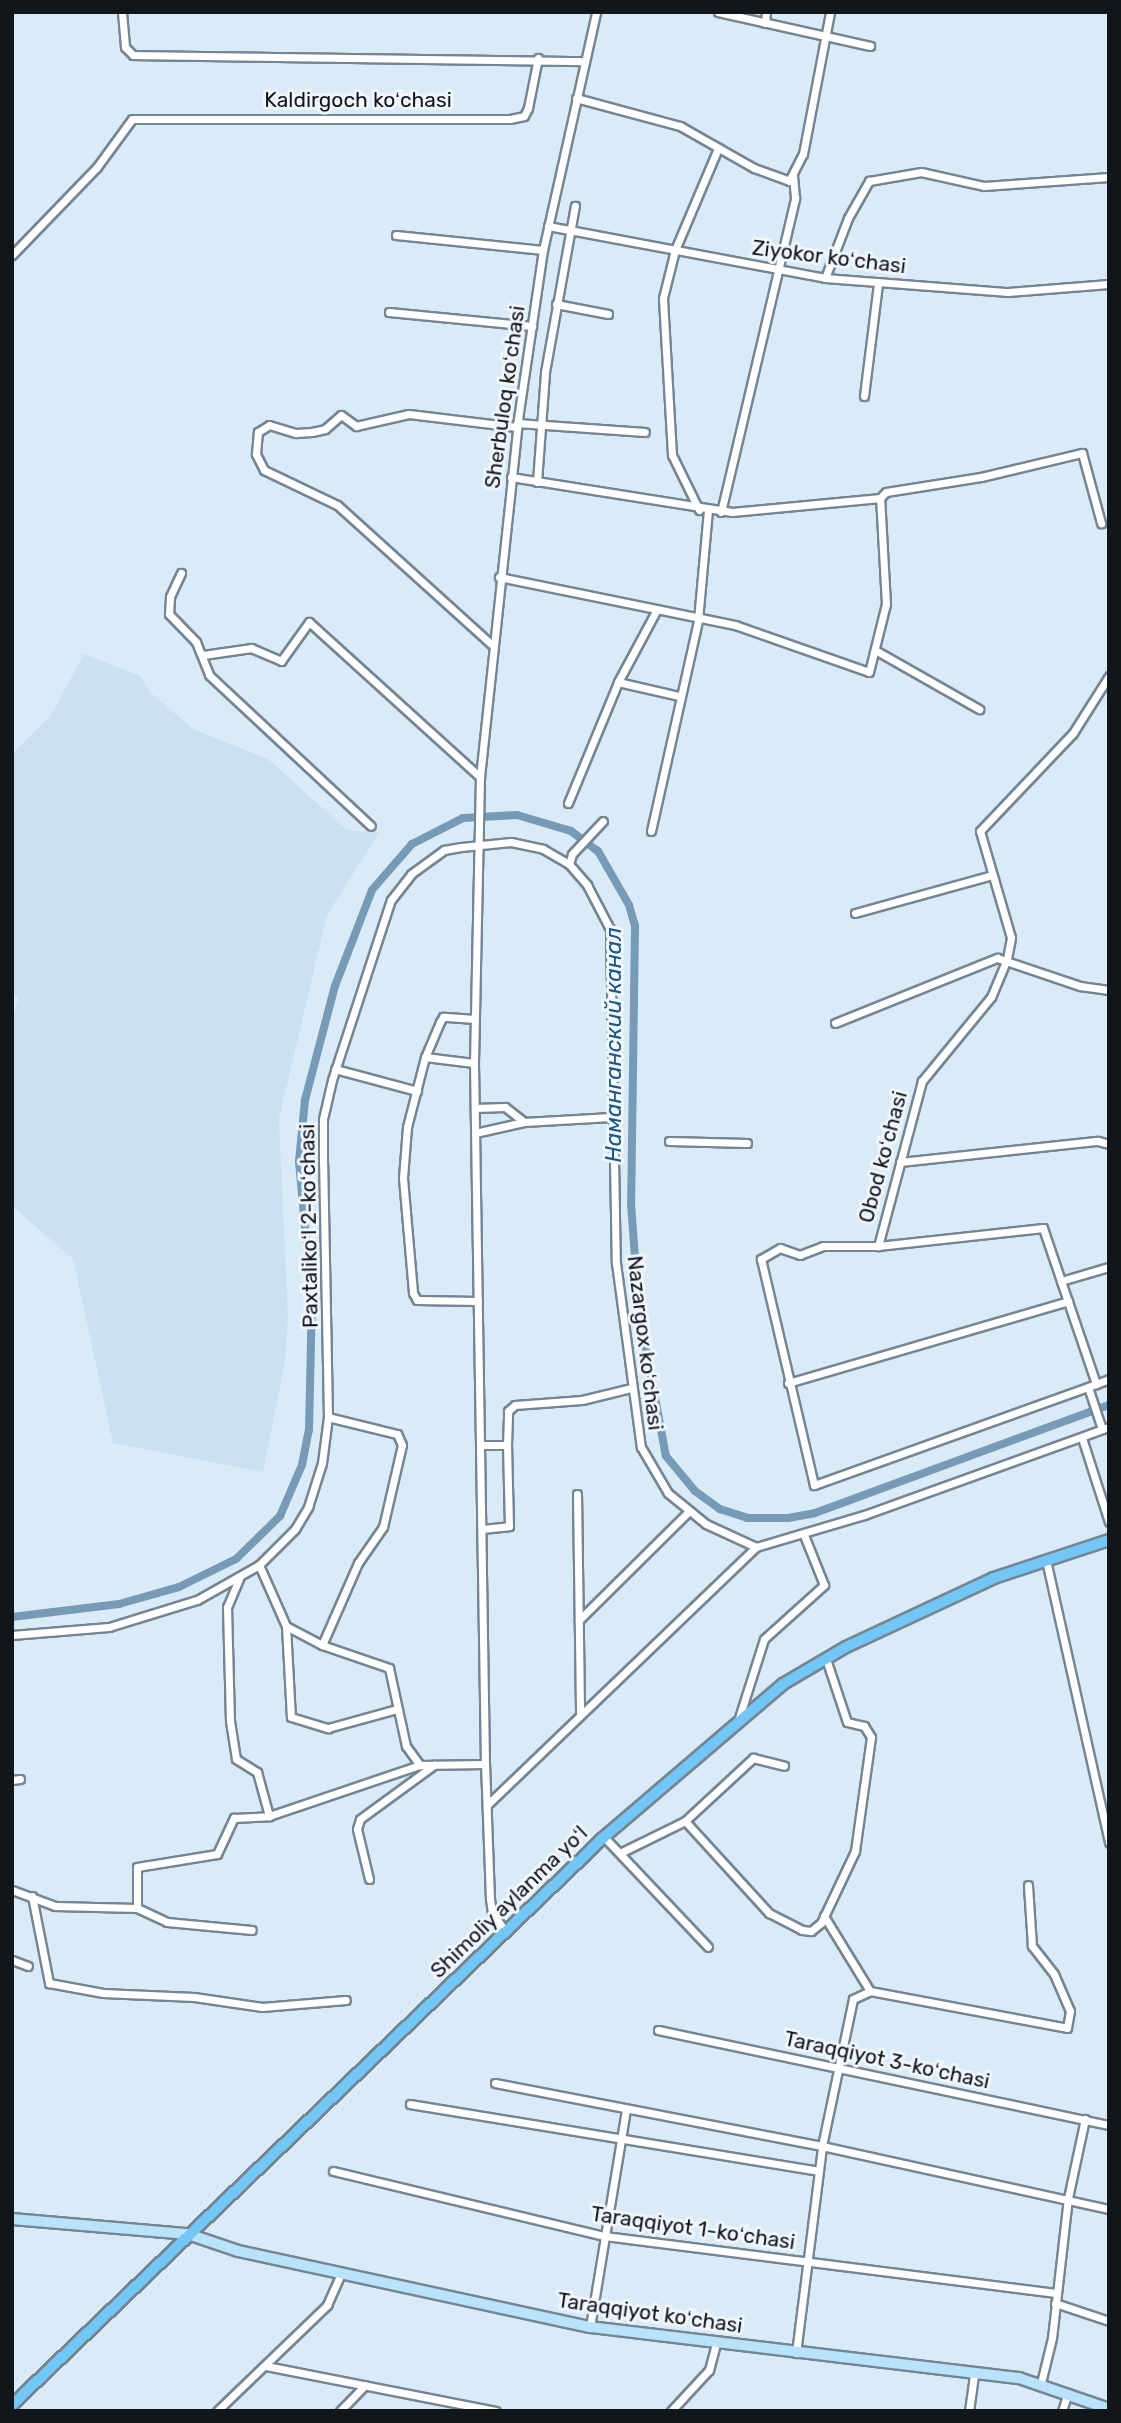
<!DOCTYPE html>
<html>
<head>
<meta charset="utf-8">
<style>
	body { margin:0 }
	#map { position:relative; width:1121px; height:2423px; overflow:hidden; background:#daebf8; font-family:Rubik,sans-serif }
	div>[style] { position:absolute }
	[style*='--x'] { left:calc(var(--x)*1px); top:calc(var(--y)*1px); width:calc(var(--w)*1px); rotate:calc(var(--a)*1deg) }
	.built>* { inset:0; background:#cae1f4 }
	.canal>* { height:8px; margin:-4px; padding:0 4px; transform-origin:4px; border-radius:4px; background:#779ab7 }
	.roads { filter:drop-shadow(2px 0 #768592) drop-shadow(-2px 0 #768592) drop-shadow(0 2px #768592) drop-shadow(0 -2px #768592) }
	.street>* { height:7px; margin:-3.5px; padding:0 3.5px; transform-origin:3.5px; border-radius:3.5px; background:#fff }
	.secondary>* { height:10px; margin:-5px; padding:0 5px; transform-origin:5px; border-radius:5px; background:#b8e3fb }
	.primary>* { height:10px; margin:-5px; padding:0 5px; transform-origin:5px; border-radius:5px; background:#72c7f7 }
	span { translate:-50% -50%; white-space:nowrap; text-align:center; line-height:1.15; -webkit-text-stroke:6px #f0f6fc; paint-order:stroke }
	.street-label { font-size:21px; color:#10161a }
	.water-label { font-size:23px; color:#1e577f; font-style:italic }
	.frame { position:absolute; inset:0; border:14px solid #10161a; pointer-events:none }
</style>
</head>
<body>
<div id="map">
	<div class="built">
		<div style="clip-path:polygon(84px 654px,140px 676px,150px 692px,193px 729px,268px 759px,347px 830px,379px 833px,327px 915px,279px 1119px,288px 1317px,285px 1362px,263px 1472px,113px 1443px,73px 1259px,12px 1206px,12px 1022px,19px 996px,12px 995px,12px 754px,51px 715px)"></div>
	</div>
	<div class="canal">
		<div style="--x:12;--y:1617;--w:108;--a:-6.9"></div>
		<div style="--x:119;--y:1604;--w:62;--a:-15.8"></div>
		<div style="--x:179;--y:1587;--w:64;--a:-26.2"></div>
		<div style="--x:236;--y:1559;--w:62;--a:-44.3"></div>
		<div style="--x:280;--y:1516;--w:56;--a:-66.7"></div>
		<div style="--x:302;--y:1465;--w:36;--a:-79"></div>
		<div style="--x:309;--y:1430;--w:128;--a:-88.7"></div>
		<div style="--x:312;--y:1302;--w:141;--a:-95.3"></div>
		<div style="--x:299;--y:1162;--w:62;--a:-84.5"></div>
		<div style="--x:305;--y:1100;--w:118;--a:-75.3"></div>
		<div style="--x:335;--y:986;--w:103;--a:-68.9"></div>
		<div style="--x:372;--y:890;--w:61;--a:-49"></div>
		<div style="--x:412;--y:844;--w:57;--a:-27"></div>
		<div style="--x:463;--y:818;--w:54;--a:-3.2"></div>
		<div style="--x:517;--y:815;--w:56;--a:16.5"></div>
		<div style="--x:571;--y:831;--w:34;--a:37"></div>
		<div style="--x:598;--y:851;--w:62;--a:60.1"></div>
		<div style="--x:629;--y:905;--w:22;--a:74"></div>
		<div style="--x:635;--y:926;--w:278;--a:90.8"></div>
		<div style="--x:631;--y:1204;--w:107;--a:85.7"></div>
		<div style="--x:639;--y:1311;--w:147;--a:79.5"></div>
		<div style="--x:666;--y:1456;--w:45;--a:50.4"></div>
		<div style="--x:695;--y:1491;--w:31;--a:36"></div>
		<div style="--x:720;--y:1509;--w:28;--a:18"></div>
		<div style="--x:747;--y:1518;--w:41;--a:0"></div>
		<div style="--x:788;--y:1518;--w:27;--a:-10"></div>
		<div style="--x:815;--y:1513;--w:313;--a:-20.2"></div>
	</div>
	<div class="roads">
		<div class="street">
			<div style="--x:122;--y:12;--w:35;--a:85"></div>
			<div style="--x:125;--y:47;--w:11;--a:45"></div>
			<div style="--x:133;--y:55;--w:452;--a:0.8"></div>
			<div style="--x:718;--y:12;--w:156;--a:12.6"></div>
			<div style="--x:765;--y:23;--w:11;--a:-85"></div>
			<div style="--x:576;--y:98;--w:108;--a:15.1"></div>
			<div style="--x:680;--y:126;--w:85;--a:29.6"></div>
			<div style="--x:754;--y:168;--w:37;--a:20"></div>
			<div style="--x:789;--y:181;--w:30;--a:-63"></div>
			<div style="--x:803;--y:154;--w:145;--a:-79.2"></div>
			<div style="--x:548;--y:226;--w:282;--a:10.6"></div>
			<div style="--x:825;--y:278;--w:184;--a:4.4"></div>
			<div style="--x:1008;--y:292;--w:101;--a:-4.5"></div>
			<div style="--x:396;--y:235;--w:148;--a:5.8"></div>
			<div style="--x:12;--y:255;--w:122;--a:-46"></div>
			<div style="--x:97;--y:167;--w:59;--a:-53.9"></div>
			<div style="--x:132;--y:119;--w:378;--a:0"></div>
			<div style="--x:510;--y:119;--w:14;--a:-12"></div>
			<div style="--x:524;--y:116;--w:9;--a:-63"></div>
			<div style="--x:528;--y:108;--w:51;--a:-78.7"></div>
			<div style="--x:825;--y:278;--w:64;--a:-69"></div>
			<div style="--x:848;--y:218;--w:43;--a:-60.4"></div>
			<div style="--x:869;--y:181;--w:53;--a:-9.8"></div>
			<div style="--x:921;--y:172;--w:65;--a:12.5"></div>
			<div style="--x:984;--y:186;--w:125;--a:-4.1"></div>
			<div style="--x:556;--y:304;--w:53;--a:10.9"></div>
			<div style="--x:389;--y:312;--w:144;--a:5.6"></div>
			<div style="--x:864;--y:396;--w:114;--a:-82.9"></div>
			<div style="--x:517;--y:423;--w:128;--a:4"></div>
			<div style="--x:511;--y:477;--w:224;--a:9"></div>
			<div style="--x:732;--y:512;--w:149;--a:-5.4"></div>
			<div style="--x:880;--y:498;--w:8;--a:-45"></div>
			<div style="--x:886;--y:492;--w:96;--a:-9"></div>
			<div style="--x:981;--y:477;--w:104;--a:-13.4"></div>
			<div style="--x:1082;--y:453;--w:73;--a:74.8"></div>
			<div style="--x:537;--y:482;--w:110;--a:-85.8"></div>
			<div style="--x:545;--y:372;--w:169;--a:-79.8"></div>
			<div style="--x:699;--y:510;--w:61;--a:-116.1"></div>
			<div style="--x:672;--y:455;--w:157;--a:-93.3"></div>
			<div style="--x:663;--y:298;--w:49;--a:-76"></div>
			<div style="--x:675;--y:250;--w:111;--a:-67.1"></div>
			<div style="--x:721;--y:512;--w:323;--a:-76.7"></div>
			<div style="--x:795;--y:198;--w:21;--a:-95"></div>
			<div style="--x:181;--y:573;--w:26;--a:115"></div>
			<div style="--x:170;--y:597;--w:17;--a:93"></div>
			<div style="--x:169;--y:614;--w:39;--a:46"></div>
			<div style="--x:196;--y:642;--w:35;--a:68"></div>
			<div style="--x:209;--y:675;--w:221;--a:43"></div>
			<div style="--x:499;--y:577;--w:241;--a:11.5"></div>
			<div style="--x:735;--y:625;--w:142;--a:19.3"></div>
			<div style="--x:869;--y:672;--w:70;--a:-76"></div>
			<div style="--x:886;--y:604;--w:106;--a:-93.2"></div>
			<div style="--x:491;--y:644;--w:207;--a:-137.9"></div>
			<div style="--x:337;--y:505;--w:81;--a:-154.4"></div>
			<div style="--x:264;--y:470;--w:18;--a:-117"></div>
			<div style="--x:256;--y:454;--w:22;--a:-85"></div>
			<div style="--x:258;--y:432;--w:13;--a:-32"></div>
			<div style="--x:269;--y:425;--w:28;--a:17"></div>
			<div style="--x:296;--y:433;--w:16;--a:-4"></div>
			<div style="--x:312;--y:432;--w:13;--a:-13"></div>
			<div style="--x:325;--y:429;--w:21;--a:-41"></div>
			<div style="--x:341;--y:415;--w:19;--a:36"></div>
			<div style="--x:356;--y:426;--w:54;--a:-12.8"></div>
			<div style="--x:409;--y:414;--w:108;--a:6.9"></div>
			<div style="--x:875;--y:650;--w:120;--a:29.6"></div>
			<div style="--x:203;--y:655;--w:49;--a:-8.3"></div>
			<div style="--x:251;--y:648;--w:33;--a:23"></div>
			<div style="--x:281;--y:661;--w:48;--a:-54.3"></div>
			<div style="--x:309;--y:622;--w:231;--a:42.2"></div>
			<div style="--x:1109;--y:676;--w:67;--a:122.3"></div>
			<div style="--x:1073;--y:733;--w:135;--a:133.5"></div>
			<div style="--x:980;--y:831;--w:111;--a:73.8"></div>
			<div style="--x:1011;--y:938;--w:21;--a:101"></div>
			<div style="--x:1007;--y:959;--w:41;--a:112.8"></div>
			<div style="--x:991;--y:997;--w:109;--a:129.4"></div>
			<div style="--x:922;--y:1081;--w:171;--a:104.9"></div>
			<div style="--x:878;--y:1246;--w:166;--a:-6.2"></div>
			<div style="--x:1043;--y:1228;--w:56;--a:71.2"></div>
			<div style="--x:1061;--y:1281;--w:50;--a:-16.3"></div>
			<div style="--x:618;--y:682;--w:63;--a:12.9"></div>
			<div style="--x:568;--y:803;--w:131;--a:-67.5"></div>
			<div style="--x:618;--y:682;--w:81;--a:-61.8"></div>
			<div style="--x:651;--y:831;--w:216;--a:-77.4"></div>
			<div style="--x:698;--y:620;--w:109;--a:-84.8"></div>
			<div style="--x:569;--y:864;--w:10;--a:-73"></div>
			<div style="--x:572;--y:854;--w:45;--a:-46.8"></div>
			<div style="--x:855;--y:913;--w:142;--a:-15.5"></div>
			<div style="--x:475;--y:1019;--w:32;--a:-176"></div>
			<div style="--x:443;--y:1017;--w:6;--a:121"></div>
			<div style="--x:440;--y:1022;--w:38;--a:113"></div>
			<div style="--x:425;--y:1057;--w:72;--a:104.4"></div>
			<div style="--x:407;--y:1127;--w:51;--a:94.5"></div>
			<div style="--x:403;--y:1178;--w:115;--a:85"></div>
			<div style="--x:413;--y:1293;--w:8;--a:60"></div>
			<div style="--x:417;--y:1300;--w:61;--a:0.9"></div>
			<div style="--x:835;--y:1023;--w:175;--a:-21.9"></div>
			<div style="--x:997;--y:958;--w:88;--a:18.6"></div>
			<div style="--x:1080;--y:986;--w:29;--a:8"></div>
			<div style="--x:425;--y:1057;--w:49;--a:7"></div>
			<div style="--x:335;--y:1069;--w:85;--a:15"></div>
			<div style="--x:475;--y:1108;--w:30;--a:-2"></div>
			<div style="--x:505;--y:1107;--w:24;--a:38"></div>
			<div style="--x:524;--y:1122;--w:87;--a:-3.3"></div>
			<div style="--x:475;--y:1133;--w:50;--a:-12.7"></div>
			<div style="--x:669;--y:1141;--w:78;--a:1.5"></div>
			<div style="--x:900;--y:1162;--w:199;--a:-6.1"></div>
			<div style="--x:1098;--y:1141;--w:11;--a:15"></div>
			<div style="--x:878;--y:1246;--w:55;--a:180"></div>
			<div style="--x:823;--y:1246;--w:25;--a:159"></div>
			<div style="--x:800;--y:1255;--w:21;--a:-161"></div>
			<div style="--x:780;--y:1248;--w:22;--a:150"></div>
			<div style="--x:761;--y:1259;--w:232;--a:76.8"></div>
			<div style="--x:814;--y:1485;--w:300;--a:-19.7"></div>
			<div style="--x:1061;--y:1281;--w:109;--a:71.2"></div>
			<div style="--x:1096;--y:1384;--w:14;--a:-21"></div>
			<div style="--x:788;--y:1383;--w:292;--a:-16.3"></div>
			<div style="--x:1088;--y:1387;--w:44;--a:71.6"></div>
			<div style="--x:1082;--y:1438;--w:88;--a:72.2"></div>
			<div style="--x:481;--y:1445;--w:26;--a:0"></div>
			<div style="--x:507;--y:1445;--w:34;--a:-88"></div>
			<div style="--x:508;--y:1411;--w:9;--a:-41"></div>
			<div style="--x:515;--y:1405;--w:67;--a:-4.3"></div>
			<div style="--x:582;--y:1400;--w:50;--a:-13.8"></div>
			<div style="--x:577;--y:1494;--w:219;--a:89.2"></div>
			<div style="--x:482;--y:1529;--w:27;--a:-6"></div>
			<div style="--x:509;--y:1526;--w:81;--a:-91.4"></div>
			<div style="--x:1046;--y:1560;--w:290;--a:77.4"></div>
			<div style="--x:259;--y:1565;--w:67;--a:66.1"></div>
			<div style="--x:286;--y:1626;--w:41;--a:27.8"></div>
			<div style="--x:322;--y:1645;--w:71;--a:18.9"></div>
			<div style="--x:389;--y:1668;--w:80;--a:77.7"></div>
			<div style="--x:406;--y:1746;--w:24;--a:54"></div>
			<div style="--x:239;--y:1579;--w:30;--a:113"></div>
			<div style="--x:227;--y:1607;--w:114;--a:88.5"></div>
			<div style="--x:230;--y:1721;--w:38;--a:81"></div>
			<div style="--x:236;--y:1759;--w:25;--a:32"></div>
			<div style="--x:257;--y:1772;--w:46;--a:74.7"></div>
			<div style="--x:579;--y:1620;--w:155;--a:-44.7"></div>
			<div style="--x:286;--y:1626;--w:91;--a:86.9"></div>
			<div style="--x:291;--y:1717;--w:39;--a:17"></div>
			<div style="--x:328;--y:1728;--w:72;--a:-15.4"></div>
			<div style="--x:12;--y:1635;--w:97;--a:-4.7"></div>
			<div style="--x:109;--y:1627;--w:92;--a:-17.1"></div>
			<div style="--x:197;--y:1600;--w:71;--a:-29.4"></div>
			<div style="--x:259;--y:1565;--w:51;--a:-45"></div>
			<div style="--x:295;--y:1529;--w:26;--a:-59"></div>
			<div style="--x:308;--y:1507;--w:46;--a:-72.3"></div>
			<div style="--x:322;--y:1463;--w:46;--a:-82.6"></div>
			<div style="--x:328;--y:1417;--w:254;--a:-91.1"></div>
			<div style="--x:323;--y:1163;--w:44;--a:-90"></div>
			<div style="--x:323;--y:1119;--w:40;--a:-77"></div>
			<div style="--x:332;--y:1080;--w:189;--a:-71.9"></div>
			<div style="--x:391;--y:900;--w:33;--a:-52"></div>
			<div style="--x:411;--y:874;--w:41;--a:-36"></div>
			<div style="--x:444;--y:850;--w:17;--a:-10"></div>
			<div style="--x:461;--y:847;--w:50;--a:-5.7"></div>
			<div style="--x:511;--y:842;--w:33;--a:12"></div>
			<div style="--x:543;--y:849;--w:30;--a:30"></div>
			<div style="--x:569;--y:864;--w:28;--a:49"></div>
			<div style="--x:587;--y:885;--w:50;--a:62.4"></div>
			<div style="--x:610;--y:929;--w:334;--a:89"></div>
			<div style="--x:616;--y:1263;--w:186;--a:82.3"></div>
			<div style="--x:641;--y:1447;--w:53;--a:59.6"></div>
			<div style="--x:668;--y:1493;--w:49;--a:39.2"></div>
			<div style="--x:706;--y:1524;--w:55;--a:24.7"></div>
			<div style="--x:756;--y:1547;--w:113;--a:-16.5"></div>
			<div style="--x:864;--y:1515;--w:260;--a:-19.8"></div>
			<div style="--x:322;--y:1645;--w:90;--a:-66.3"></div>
			<div style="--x:358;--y:1563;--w:44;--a:-55.2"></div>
			<div style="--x:383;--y:1527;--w:84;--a:-77"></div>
			<div style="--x:402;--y:1445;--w:12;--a:-114"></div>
			<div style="--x:397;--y:1434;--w:71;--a:-166.2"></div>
			<div style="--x:738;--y:1721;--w:86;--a:-72.4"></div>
			<div style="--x:764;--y:1639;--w:81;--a:-42"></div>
			<div style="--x:824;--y:1585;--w:54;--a:-111.8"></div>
			<div style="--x:12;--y:1780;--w:8;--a:-7"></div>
			<div style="--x:487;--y:1805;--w:373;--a:-43.8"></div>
			<div style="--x:685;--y:1821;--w:125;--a:47.6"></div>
			<div style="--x:769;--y:1913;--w:37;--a:27"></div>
			<div style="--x:802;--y:1930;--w:9;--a:6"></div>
			<div style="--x:811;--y:1931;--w:13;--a:-39"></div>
			<div style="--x:821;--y:1923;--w:80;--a:-64.7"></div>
			<div style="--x:855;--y:1851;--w:115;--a:-82"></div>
			<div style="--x:871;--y:1737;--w:13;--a:-122"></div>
			<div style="--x:864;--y:1726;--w:17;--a:-167"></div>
			<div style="--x:847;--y:1722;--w:66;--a:-108.4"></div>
			<div style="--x:604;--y:1837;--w:151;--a:46.6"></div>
			<div style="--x:622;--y:1852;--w:70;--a:-26.2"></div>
			<div style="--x:685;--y:1821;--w:93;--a:-42.8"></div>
			<div style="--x:753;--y:1758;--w:32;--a:14"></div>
			<div style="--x:369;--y:1879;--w:51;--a:-103.5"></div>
			<div style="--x:357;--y:1829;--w:10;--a:-73"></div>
			<div style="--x:360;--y:1819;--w:92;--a:-36.1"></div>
			<div style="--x:12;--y:1890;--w:46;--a:20.4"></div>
			<div style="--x:55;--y:1906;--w:82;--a:1.4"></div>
			<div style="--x:137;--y:1908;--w:33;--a:25"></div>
			<div style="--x:167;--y:1922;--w:85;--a:5.4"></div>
			<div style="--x:32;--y:1896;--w:89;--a:78.9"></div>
			<div style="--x:49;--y:1983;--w:55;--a:10.5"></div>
			<div style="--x:103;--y:1993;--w:91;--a:2.5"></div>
			<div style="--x:194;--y:1997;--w:69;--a:8.4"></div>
			<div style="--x:262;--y:2007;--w:84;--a:-4.8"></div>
			<div style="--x:137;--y:1908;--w:41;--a:-90"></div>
			<div style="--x:137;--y:1867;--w:81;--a:-9.2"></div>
			<div style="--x:217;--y:1854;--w:40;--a:-65"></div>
			<div style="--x:234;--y:1818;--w:35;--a:-3"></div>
			<div style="--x:269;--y:1816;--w:159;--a:-18.7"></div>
			<div style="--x:420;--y:1765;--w:65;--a:-0.9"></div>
			<div style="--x:824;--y:1916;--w:88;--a:58.5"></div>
			<div style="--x:506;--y:1932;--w:24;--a:-126"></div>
			<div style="--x:492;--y:1913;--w:14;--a:-98"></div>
			<div style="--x:490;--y:1899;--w:135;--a:-92.1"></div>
			<div style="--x:485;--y:1764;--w:701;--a:-90.9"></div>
			<div style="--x:474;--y:1063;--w:286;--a:-88.8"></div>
			<div style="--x:480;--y:777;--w:360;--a:-83.9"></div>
			<div style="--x:518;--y:419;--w:171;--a:-81.6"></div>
			<div style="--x:543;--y:250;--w:244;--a:-77.4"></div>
			<div style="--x:12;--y:1960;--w:17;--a:21"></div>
			<div style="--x:658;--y:2030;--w:461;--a:11.9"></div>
			<div style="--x:495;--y:2083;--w:333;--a:10.9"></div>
			<div style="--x:822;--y:2146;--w:294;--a:12.4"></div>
			<div style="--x:410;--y:2104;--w:413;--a:9.3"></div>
			<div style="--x:333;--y:2171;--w:279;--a:13.5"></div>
			<div style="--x:604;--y:2236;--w:454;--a:7.2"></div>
			<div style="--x:1055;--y:2303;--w:57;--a:18.4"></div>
			<div style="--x:590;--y:2327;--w:220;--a:-80.6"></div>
			<div style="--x:796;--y:2353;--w:209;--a:-82.8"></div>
			<div style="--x:822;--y:2146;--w:150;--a:-78.1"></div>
			<div style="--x:853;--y:1999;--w:19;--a:-25"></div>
			<div style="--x:870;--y:1991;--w:200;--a:10.6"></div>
			<div style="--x:1067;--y:2028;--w:17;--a:-80"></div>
			<div style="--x:1070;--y:2011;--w:40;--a:-113.4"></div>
			<div style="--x:1054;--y:1974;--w:36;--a:-128"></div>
			<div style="--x:1032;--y:1946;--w:61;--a:-93.8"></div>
			<div style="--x:266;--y:2366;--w:234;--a:11.1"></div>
			<div style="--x:1041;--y:2383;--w:46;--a:-76.3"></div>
			<div style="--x:1052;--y:2338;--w:141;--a:-83.5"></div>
			<div style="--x:1068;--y:2198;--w:81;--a:-77.9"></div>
			<div style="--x:217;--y:2411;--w:153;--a:-43.9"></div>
			<div style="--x:327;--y:2305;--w:34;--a:-66"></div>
			<div style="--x:340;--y:2411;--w:36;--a:-46"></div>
			<div style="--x:671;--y:2411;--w:56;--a:-47.2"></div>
			<div style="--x:709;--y:2370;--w:28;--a:-75"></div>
			<div style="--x:969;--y:2411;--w:37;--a:-82"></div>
			<div style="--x:1062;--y:2411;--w:19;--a:-72"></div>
		</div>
		<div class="secondary">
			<div style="--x:12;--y:2219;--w:177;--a:4.9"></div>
			<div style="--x:188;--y:2234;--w:53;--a:18.8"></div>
			<div style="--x:238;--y:2251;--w:360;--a:12.2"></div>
			<div style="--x:590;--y:2327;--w:432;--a:6.8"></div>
			<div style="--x:1019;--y:2378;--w:95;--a:19"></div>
		</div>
		<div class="primary">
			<div style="--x:12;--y:2405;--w:820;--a:-43.81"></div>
			<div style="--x:604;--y:1837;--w:235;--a:-40.5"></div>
			<div style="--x:783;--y:1684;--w:73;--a:-30.4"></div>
			<div style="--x:846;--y:1647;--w:163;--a:-25"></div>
			<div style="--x:994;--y:1578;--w:121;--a:-18.3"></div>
		</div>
	</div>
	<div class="street-label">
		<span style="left:358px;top:100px">Kaldirgoch koʻchasi</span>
		<span style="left:829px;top:257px;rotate:7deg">Ziyokor koʻchasi</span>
		<span style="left:505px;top:397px;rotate:-82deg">Sherbuloq koʻchasi</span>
		<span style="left:883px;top:1157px;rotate:-75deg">Obod koʻchasi</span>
		<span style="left:309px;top:1226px;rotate:-91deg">Paxtalikoʻl 2-koʻchasi</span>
		<span style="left:645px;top:1343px;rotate:83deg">Nazargox koʻchasi</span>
		<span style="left:509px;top:1902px;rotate:-44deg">Shimoliy aylanma yoʻl</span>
		<span style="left:887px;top:2060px;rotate:12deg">Taraqqiyot 3-koʻchasi</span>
		<span style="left:693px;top:2228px;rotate:8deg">Taraqqiyot 1-koʻchasi</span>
		<span style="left:650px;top:2313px;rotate:8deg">Taraqqiyot koʻchasi</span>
	</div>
	<div class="water-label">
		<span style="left:613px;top:1045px;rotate:-90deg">Наманганский канал</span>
	</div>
	<div class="frame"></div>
</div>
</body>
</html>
